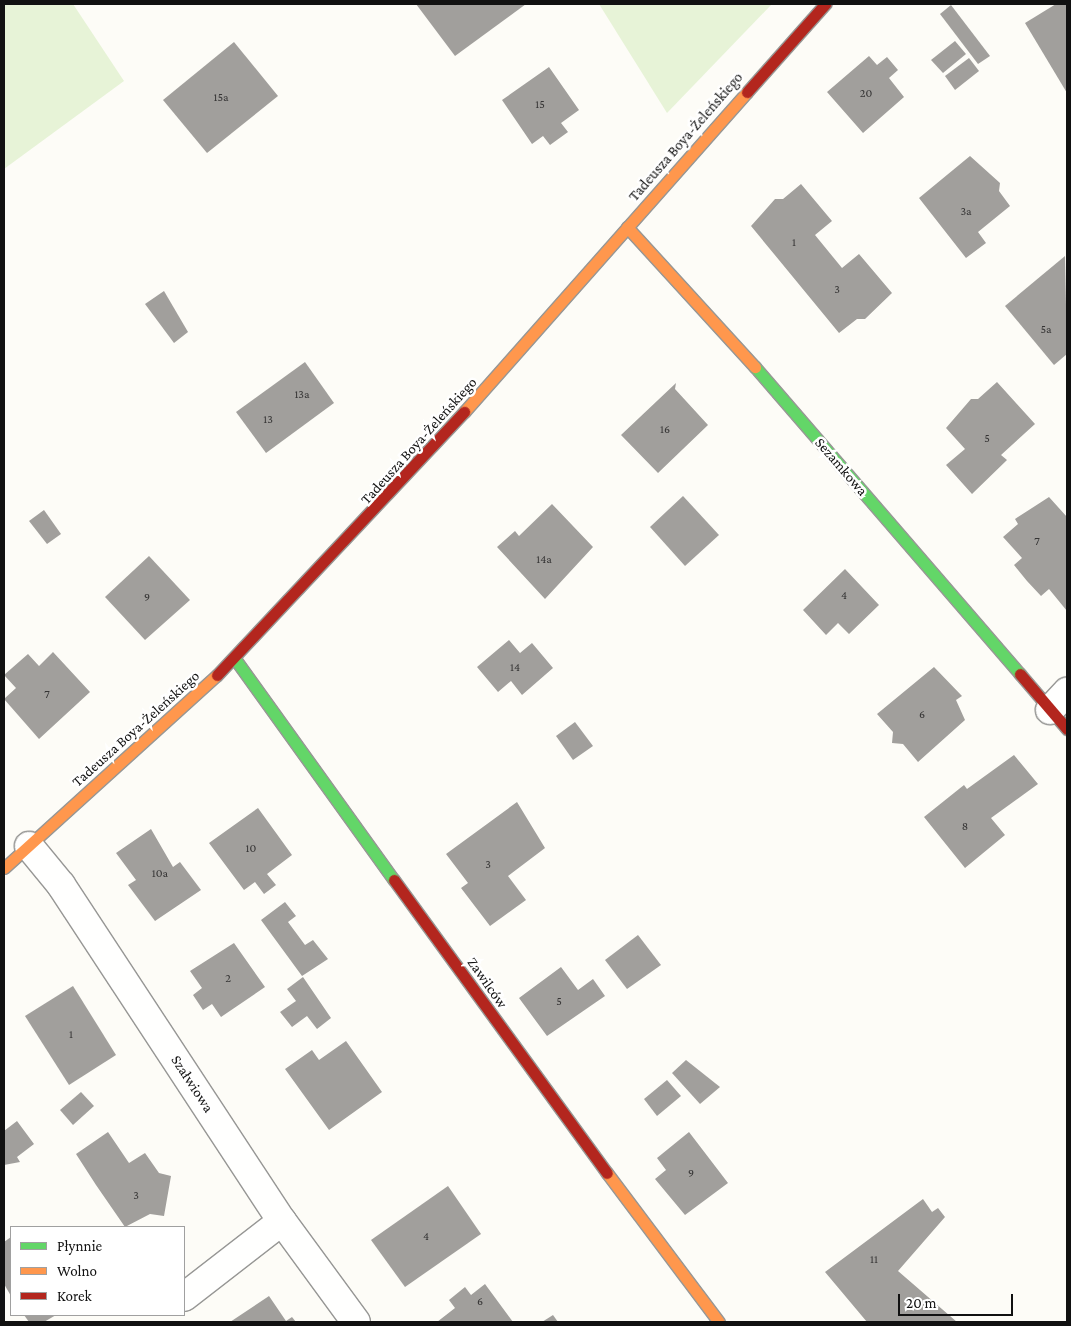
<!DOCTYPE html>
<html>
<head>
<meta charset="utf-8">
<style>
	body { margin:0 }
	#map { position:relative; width:1071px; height:1326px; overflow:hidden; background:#fdfcf7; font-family:"Crimson Pro",serif }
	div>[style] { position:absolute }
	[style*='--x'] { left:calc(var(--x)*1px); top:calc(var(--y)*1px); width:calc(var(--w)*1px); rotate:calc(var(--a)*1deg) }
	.green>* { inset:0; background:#e7f3d7 }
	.building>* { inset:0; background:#a19f9c }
	.roads { filter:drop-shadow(1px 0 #979795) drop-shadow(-1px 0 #979795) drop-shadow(0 1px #979795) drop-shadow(0 -1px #979795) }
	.street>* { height:28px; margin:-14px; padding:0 14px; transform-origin:14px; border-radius:14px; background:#fffffe }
	.fast>* { height:11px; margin:-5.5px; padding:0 5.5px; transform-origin:5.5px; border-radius:5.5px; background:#63d668 }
	.slow>* { height:11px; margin:-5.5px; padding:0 5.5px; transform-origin:5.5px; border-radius:5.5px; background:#ff974d }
	.jam>* { height:11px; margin:-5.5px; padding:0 5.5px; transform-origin:5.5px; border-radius:5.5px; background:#b3261e }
	span { translate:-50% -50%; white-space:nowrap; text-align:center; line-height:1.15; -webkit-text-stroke:5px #fff; paint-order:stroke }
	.number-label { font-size:12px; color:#353434 }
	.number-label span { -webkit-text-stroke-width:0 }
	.street-label { font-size:15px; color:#111 }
	.frame { position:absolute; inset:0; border:5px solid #111; pointer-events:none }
	.legend { position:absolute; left:10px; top:1226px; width:175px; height:90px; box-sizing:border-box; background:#fff; border:1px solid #a0a0a0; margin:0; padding:6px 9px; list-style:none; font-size:15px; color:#111 }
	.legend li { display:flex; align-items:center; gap:10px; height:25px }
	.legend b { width:25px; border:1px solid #a0a0a0 }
	.scale { position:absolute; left:898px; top:1294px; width:115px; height:22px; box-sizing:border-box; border:2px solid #111; border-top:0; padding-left:6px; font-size:15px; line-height:18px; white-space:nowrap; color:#111; -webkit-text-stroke:4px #fff; paint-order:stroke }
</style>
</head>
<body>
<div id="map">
	<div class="green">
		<div style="clip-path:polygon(4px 4px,73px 4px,124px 81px,4px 169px)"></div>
		<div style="clip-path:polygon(599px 4px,772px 4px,667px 113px)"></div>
	</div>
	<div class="building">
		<div style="clip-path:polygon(416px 4px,526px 4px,455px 56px)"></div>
		<div style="clip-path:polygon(1056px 4px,1067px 4px,1067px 93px,1025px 23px)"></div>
		<div style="clip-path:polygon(951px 5px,990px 56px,978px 64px,940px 14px)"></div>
		<div style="clip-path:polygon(955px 41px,966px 54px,943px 73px,931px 60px)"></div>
		<div style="clip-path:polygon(234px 42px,278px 96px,207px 153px,163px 100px)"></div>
		<div style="clip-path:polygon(869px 56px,877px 65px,887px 57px,898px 70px,889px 78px,904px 97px,863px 133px,827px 92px)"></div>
		<div style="clip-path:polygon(969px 58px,979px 71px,955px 90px,945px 76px)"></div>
		<div style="clip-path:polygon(549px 67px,579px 110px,561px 123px,568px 132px,550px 145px,543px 136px,532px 144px,502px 100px)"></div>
		<div style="clip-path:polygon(970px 156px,1000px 183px,999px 191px,1010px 206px,978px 232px,986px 243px,966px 258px,919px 198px)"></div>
		<div style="clip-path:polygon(801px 184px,832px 221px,815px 235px,842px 268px,859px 254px,892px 293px,865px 319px,857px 319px,839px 333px,751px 226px,775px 199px,783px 199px)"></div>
		<div style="clip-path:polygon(1065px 256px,1067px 354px,1054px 365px,1005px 306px)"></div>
		<div style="clip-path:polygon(164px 291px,188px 332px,174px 343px,145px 304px)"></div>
		<div style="clip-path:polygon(305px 362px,334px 403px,266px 453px,236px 412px)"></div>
		<div style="clip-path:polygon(997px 382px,1035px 424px,1001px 455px,1007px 460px,972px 494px,946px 465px,965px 449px,946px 428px,971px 399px,978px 399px)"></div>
		<div style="clip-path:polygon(676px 383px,675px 389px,708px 425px,658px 473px,621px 435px)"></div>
		<div style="clip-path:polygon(683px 496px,719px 535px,685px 566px,650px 527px)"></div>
		<div style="clip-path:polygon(1049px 497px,1067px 517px,1067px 611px,1049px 589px,1041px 596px,1027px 581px,1014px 565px,1022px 558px,1003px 537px,1018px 524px,1015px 519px)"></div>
		<div style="clip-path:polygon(552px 504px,593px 547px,545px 599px,497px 547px,515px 531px,519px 536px)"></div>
		<div style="clip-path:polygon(44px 510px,61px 534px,47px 544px,29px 521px)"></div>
		<div style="clip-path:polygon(149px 556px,190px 600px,145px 640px,105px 597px)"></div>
		<div style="clip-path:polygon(845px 569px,879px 605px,849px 634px,838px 623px,826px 635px,803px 610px)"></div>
		<div style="clip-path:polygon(509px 640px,520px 653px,532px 643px,553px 668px,522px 695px,511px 681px,498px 692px,477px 667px)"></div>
		<div style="clip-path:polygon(53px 652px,90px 692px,39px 739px,4px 699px,16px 688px,4px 675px,28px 654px,39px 666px)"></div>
		<div style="clip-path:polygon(934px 667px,962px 696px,956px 700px,965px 720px,918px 762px,903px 744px,892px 743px,893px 732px,877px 714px)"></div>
		<div style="clip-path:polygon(575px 722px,593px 746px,573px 760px,556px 736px)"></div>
		<div style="clip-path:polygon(1014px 755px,1038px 784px,991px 818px,1005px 835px,965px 868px,924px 817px,964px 785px,967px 789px)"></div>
		<div style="clip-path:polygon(517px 802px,545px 848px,508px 876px,526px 900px,490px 926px,461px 888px,468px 883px,446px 854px)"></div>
		<div style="clip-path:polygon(258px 808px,292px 855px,267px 874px,276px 885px,264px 894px,255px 882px,244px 890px,209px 843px)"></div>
		<div style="clip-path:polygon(151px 829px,173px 867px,180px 862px,201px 890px,155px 921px,128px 885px,136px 880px,116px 853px)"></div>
		<div style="clip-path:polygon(285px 902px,296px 916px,288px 922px,305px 945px,313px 940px,328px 959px,302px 976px,261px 920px)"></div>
		<div style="clip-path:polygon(638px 935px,661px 965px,627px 989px,605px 960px)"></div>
		<div style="clip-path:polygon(234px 943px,265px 987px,221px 1017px,212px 1004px,203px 1010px,193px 995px,202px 988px,190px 971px)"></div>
		<div style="clip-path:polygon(561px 967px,578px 990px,593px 979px,605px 996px,547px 1036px,519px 998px)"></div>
		<div style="clip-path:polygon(303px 977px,331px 1018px,317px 1029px,307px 1016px,292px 1027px,280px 1012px,296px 1001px,287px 989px)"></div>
		<div style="clip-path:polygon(73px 986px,116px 1055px,69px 1085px,25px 1016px)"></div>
		<div style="clip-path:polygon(346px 1041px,382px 1092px,329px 1130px,285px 1069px,312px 1050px,319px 1060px)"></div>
		<div style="clip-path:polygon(686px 1060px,720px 1087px,700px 1104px,672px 1073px)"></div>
		<div style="clip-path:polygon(667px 1080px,681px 1096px,657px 1116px,644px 1099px)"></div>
		<div style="clip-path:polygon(81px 1092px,94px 1106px,73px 1125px,60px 1110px)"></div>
		<div style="clip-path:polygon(17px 1121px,34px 1144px,17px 1157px,20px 1162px,4px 1165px,4px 1131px)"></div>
		<div style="clip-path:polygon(108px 1132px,129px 1163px,145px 1153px,159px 1173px,171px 1176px,164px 1216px,150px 1214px,125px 1227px,96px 1185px,76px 1154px)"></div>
		<div style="clip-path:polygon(689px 1132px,728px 1183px,685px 1215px,655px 1179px,666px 1170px,657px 1158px)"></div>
		<div style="clip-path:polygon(448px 1186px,481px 1234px,405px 1287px,371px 1240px)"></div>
		<div style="clip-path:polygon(923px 1199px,932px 1212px,938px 1208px,945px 1217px,898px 1271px,957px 1322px,867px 1322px,825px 1272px)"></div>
		<div style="clip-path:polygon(11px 1237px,11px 1296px,4px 1284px,4px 1242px)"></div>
		<div style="clip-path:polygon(485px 1284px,513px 1322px,437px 1322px,455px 1308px,449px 1300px,465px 1287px,471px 1295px)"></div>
		<div style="clip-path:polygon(269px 1296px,286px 1321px,292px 1317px,296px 1322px,230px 1322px)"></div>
		<div style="clip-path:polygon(24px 1315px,56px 1315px,44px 1322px,29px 1322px)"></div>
		<div style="clip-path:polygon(553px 1315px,558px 1322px,542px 1322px)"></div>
	</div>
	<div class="roads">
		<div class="street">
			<div style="--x:1050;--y:710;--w:25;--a:-47"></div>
			<div style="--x:29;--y:846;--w:50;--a:50.6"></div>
			<div style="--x:61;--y:885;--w:402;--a:56.7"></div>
			<div style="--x:282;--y:1221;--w:125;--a:53.8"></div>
			<div style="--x:184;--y:1297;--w:124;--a:-37.8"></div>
		</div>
		<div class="fast">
			<div style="--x:755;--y:367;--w:406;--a:49.2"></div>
			<div style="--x:235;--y:659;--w:272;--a:54.3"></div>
		</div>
		<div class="slow">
			<div style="--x:627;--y:227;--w:190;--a:47.6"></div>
			<div style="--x:464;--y:412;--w:427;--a:-48.5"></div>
			<div style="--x:4;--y:868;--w:287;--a:-42.2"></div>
			<div style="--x:607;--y:1173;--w:186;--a:53.1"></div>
		</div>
		<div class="jam">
			<div style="--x:747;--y:92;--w:118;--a:-48.4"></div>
			<div style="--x:1020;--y:674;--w:72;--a:49.5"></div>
			<div style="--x:217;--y:675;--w:361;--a:-46.8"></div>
			<div style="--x:394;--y:880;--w:362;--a:54"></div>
		</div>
	</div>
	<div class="number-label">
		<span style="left:866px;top:94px">20</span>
		<span style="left:221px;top:98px">15a</span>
		<span style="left:540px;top:105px">15</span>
		<span style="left:966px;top:212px">3a</span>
		<span style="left:794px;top:243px">1</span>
		<span style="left:837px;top:290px">3</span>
		<span style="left:1046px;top:330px">5a</span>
		<span style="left:302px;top:395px">13a</span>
		<span style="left:268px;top:420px">13</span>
		<span style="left:665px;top:430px">16</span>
		<span style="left:987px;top:439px">5</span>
		<span style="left:1037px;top:542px">7</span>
		<span style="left:544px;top:560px">14a</span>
		<span style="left:844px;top:596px">4</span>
		<span style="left:147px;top:598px">9</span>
		<span style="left:515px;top:668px">14</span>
		<span style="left:47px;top:695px">7</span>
		<span style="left:922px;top:715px">6</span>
		<span style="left:965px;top:827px">8</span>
		<span style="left:251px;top:849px">10</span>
		<span style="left:488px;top:865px">3</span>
		<span style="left:160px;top:874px">10a</span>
		<span style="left:228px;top:979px">2</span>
		<span style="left:559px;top:1002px">5</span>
		<span style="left:71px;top:1035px">1</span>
		<span style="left:691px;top:1174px">9</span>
		<span style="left:136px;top:1196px">3</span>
		<span style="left:426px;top:1237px">4</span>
		<span style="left:874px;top:1260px">11</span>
		<span style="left:480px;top:1302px">6</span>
	</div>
	<div class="street-label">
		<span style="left:686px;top:137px;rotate:-49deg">Tadeusza Boya-Żeleńskiego</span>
		<span style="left:419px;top:441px;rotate:-48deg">Tadeusza Boya-Żeleńskiego</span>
		<span style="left:841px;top:467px;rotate:49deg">Sezamkowa</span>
		<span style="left:136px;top:729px;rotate:-42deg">Tadeusza Boya-Żeleńskiego</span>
		<span style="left:487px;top:983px;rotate:55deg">Zawilców</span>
		<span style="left:192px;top:1084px;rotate:57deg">Szałwiowa</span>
	</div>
	<div class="frame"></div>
	<ul class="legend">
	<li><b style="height:6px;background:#63d668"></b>Płynnie</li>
	<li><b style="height:6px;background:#ff974d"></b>Wolno</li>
	<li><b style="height:6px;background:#b3261e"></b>Korek</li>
	</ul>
	<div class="scale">20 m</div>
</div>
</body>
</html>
